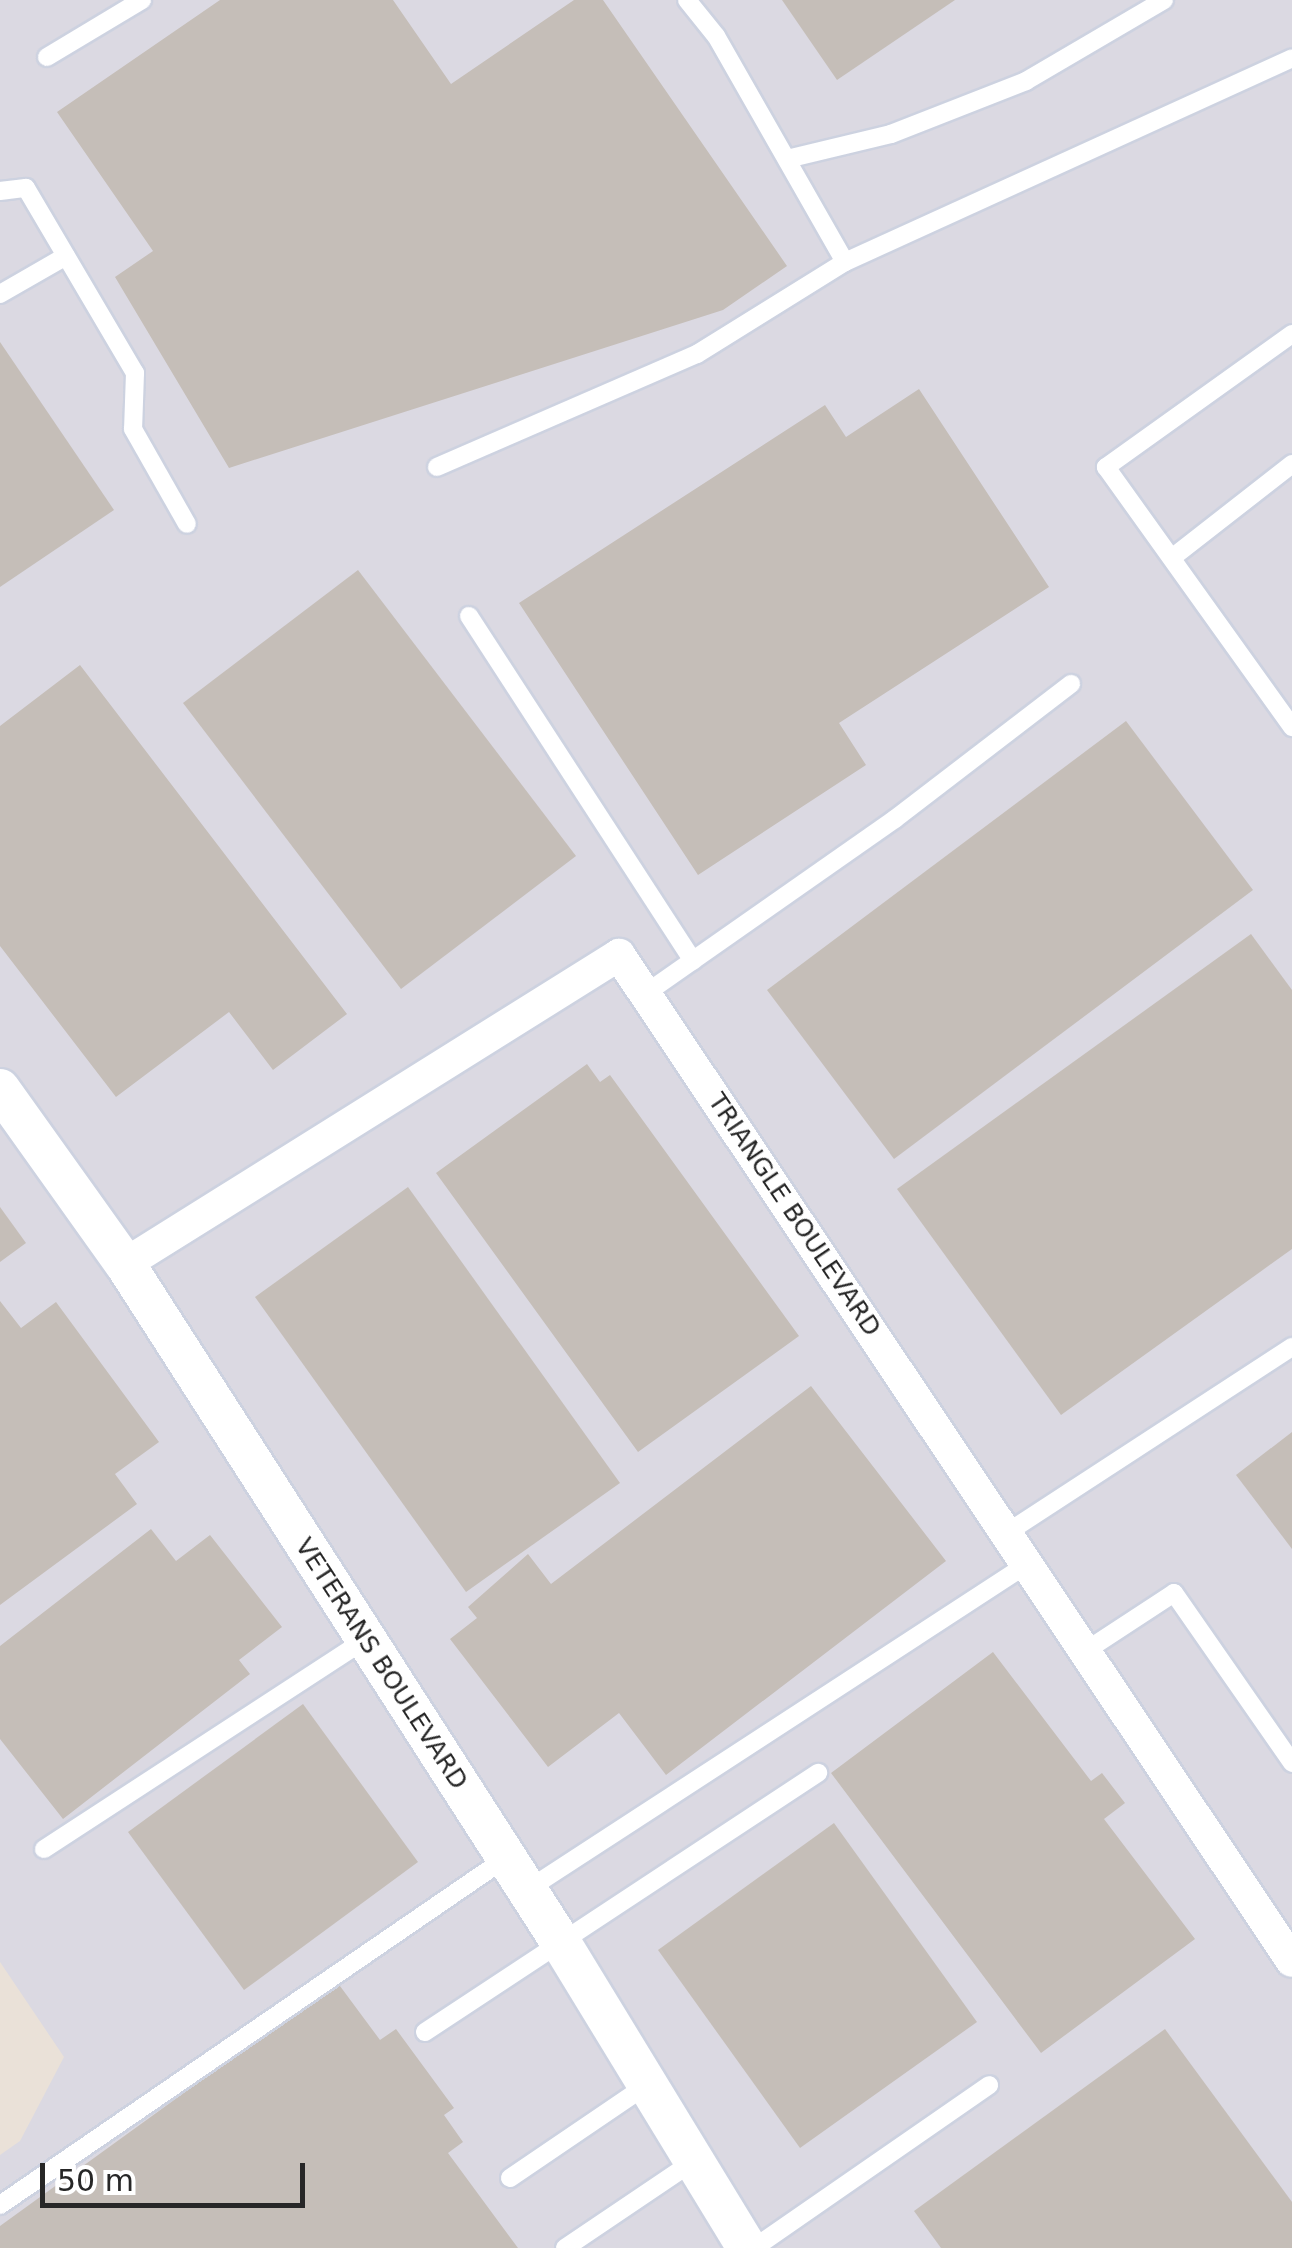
<!DOCTYPE html>
<html>
<head>
<meta charset="utf-8">
<style>
	body { margin:0 }
	#map { position:relative; width:1292px; height:2248px; overflow:hidden; background:#eae1d8; font-family:"DejaVu Sans",sans-serif }
	div>[style] { position:absolute }
	[style*='--x'] { left:calc(var(--x)*1px); top:calc(var(--y)*1px); width:calc(var(--w)*1px); rotate:calc(var(--a)*1deg) }
	.industrial>* { inset:0; background:#dbd9e2 }
	.building>* { inset:0; background:#c5beb8 }
	.roads { filter:drop-shadow(2px 0 #cdd2e0) drop-shadow(-2px 0 #cdd2e0) drop-shadow(0 2px #cdd2e0) drop-shadow(0 -2px #cdd2e0) }
	.service>* { height:18px; margin:-9px; padding:0 9px; transform-origin:9px; border-radius:9px; background:#fff }
	.minor>* { height:32px; margin:-16px; padding:0 16px; transform-origin:16px; border-radius:16px; background:#fff }
	.tertiary>* { height:40px; margin:-20px; padding:0 20px; transform-origin:20px; border-radius:20px; background:#fff }
	span { translate:-50% -50%; white-space:nowrap; text-align:center; line-height:1.15; -webkit-text-stroke:8px #fff; paint-order:stroke }
	.street-label { font-size:25px; color:#272727 }
	.scale { position:absolute; left:40px; top:2163px; width:265px; height:45px; box-sizing:border-box; border:5px solid #272727; border-top:0; padding-left:12px; font-size:30px; line-height:35px; white-space:nowrap; color:#272727; -webkit-text-stroke:8px #fff; paint-order:stroke }
</style>
</head>
<body>
<div id="map">
	<div class="industrial">
		<div style="clip-path:polygon(0 0,1292px 0,1292px 2248px,0 2248px,0 2155px,20px 2141px,64px 2057px,0 1962px)"></div>
	</div>
	<div class="building">
		<div style="clip-path:polygon(220px 0,393px 0,451px 84px,574px 0,603px 0,787px 266px,723px 310px,229px 468px,115px 277px,153px 251px,57px 112px)"></div>
		<div style="clip-path:polygon(782px 0,955px 0,837px 80px)"></div>
		<div style="clip-path:polygon(0 342px,114px 510px,0 587px)"></div>
		<div style="clip-path:polygon(919px 389px,1049px 587px,839px 723px,866px 765px,698px 875px,519px 603px,825px 405px,846px 437px)"></div>
		<div style="clip-path:polygon(358px 570px,576px 856px,401px 989px,183px 703px)"></div>
		<div style="clip-path:polygon(80px 665px,347px 1014px,273px 1070px,229px 1012px,116px 1097px,0 946px,0 726px)"></div>
		<div style="clip-path:polygon(1126px 721px,1253px 890px,894px 1159px,767px 990px)"></div>
		<div style="clip-path:polygon(1251px 934px,1292px 990px,1292px 1249px,1061px 1415px,897px 1189px)"></div>
		<div style="clip-path:polygon(587px 1064px,600px 1082px,610px 1075px,799px 1336px,638px 1452px,436px 1173px)"></div>
		<div style="clip-path:polygon(408px 1187px,620px 1483px,466px 1592px,255px 1297px)"></div>
		<div style="clip-path:polygon(0 1207px,26px 1243px,0 1262px)"></div>
		<div style="clip-path:polygon(0 1301px,21px 1328px,56px 1302px,159px 1442px,115px 1474px,137px 1504px,0 1605px)"></div>
		<div style="clip-path:polygon(811px 1386px,946px 1561px,666px 1775px,619px 1713px,548px 1767px,450px 1639px,477px 1618px,468px 1607px,528px 1554px,551px 1584px)"></div>
		<div style="clip-path:polygon(1292px 1432px,1292px 1549px,1236px 1475px)"></div>
		<div style="clip-path:polygon(151px 1529px,176px 1561px,210px 1535px,282px 1627px,239px 1660px,250px 1674px,63px 1819px,0 1739px,0 1646px)"></div>
		<div style="clip-path:polygon(993px 1652px,1091px 1781px,1102px 1773px,1125px 1803px,1104px 1819px,1195px 1939px,1041px 2053px,831px 1773px)"></div>
		<div style="clip-path:polygon(303px 1704px,418px 1862px,244px 1990px,128px 1832px)"></div>
		<div style="clip-path:polygon(834px 1823px,977px 2022px,800px 2148px,658px 1950px)"></div>
		<div style="clip-path:polygon(337px 1982px,380px 2040px,396px 2029px,454px 2108px,444px 2115px,463px 2142px,448px 2153px,518px 2248px,0 2248px,0 2226px)"></div>
		<div style="clip-path:polygon(1165px 2029px,1292px 2202px,1292px 2248px,941px 2248px,914px 2211px)"></div>
	</div>
	<div class="roads">
		<div class="service">
			<div style="--x:47;--y:57;--w:111;--a:-31"></div>
			<div style="--x:787;--y:159;--w:107;--a:-13.5"></div>
			<div style="--x:891;--y:134;--w:145;--a:-21.4"></div>
			<div style="--x:1026;--y:81;--w:160;--a:-30.4"></div>
			<div style="--x:0;--y:191;--w:26;--a:-7"></div>
			<div style="--x:26;--y:188;--w:215;--a:59.5"></div>
			<div style="--x:135;--y:373;--w:56;--a:92"></div>
			<div style="--x:133;--y:429;--w:109;--a:60.4"></div>
			<div style="--x:845;--y:262;--w:491;--a:-24.5"></div>
			<div style="--x:0;--y:294;--w:76;--a:-29.9"></div>
			<div style="--x:1292;--y:334;--w:229;--a:144.4"></div>
			<div style="--x:1106;--y:467;--w:320;--a:54.4"></div>
			<div style="--x:437;--y:467;--w:283;--a:-23.5"></div>
			<div style="--x:697;--y:354;--w:174;--a:-31.9"></div>
			<div style="--x:845;--y:262;--w:260;--a:-119.7"></div>
			<div style="--x:716;--y:36;--w:46;--a:-128.9"></div>
			<div style="--x:1173;--y:557;--w:151;--a:-38"></div>
			<div style="--x:469;--y:616;--w:411;--a:57"></div>
			<div style="--x:645;--y:994;--w:305;--a:-35"></div>
			<div style="--x:895;--y:819;--w:222;--a:-37.5"></div>
			<div style="--x:1008;--y:1532;--w:339;--a:-33.1"></div>
			<div style="--x:1087;--y:1650;--w:104;--a:-33.2"></div>
			<div style="--x:1174;--y:1593;--w:207;--a:55.2"></div>
			<div style="--x:44;--y:1849;--w:383;--a:-33.1"></div>
			<div style="--x:527;--y:1890;--w:599;--a:-33.08"></div>
			<div style="--x:425;--y:2032;--w:471;--a:-33.4"></div>
			<div style="--x:510;--y:2178;--w:166;--a:-34.2"></div>
			<div style="--x:0;--y:2205;--w:614;--a:-34.44"></div>
			<div style="--x:565;--y:2248;--w:156;--a:-34"></div>
			<div style="--x:754;--y:2248;--w:286;--a:-34.7"></div>
		</div>
		<div class="minor">
			<div style="--x:125;--y:1264;--w:583;--a:-32.03"></div>
			<div style="--x:619;--y:955;--w:1210;--a:56.22"></div>
		</div>
		<div class="tertiary">
			<div style="--x:0;--y:1089;--w:215;--a:54.5"></div>
			<div style="--x:125;--y:1264;--w:801;--a:57.28"></div>
			<div style="--x:558;--y:1938;--w:363;--a:58.6"></div>
		</div>
	</div>
	<div class="street-label">
		<span style="left:794px;top:1215px;rotate:56deg">TRIANGLE BOULEVARD</span>
		<span style="left:381px;top:1664px;rotate:57deg">VETERANS BOULEVARD</span>
	</div>
	<div class="scale">50 m</div>
</div>
</body>
</html>
